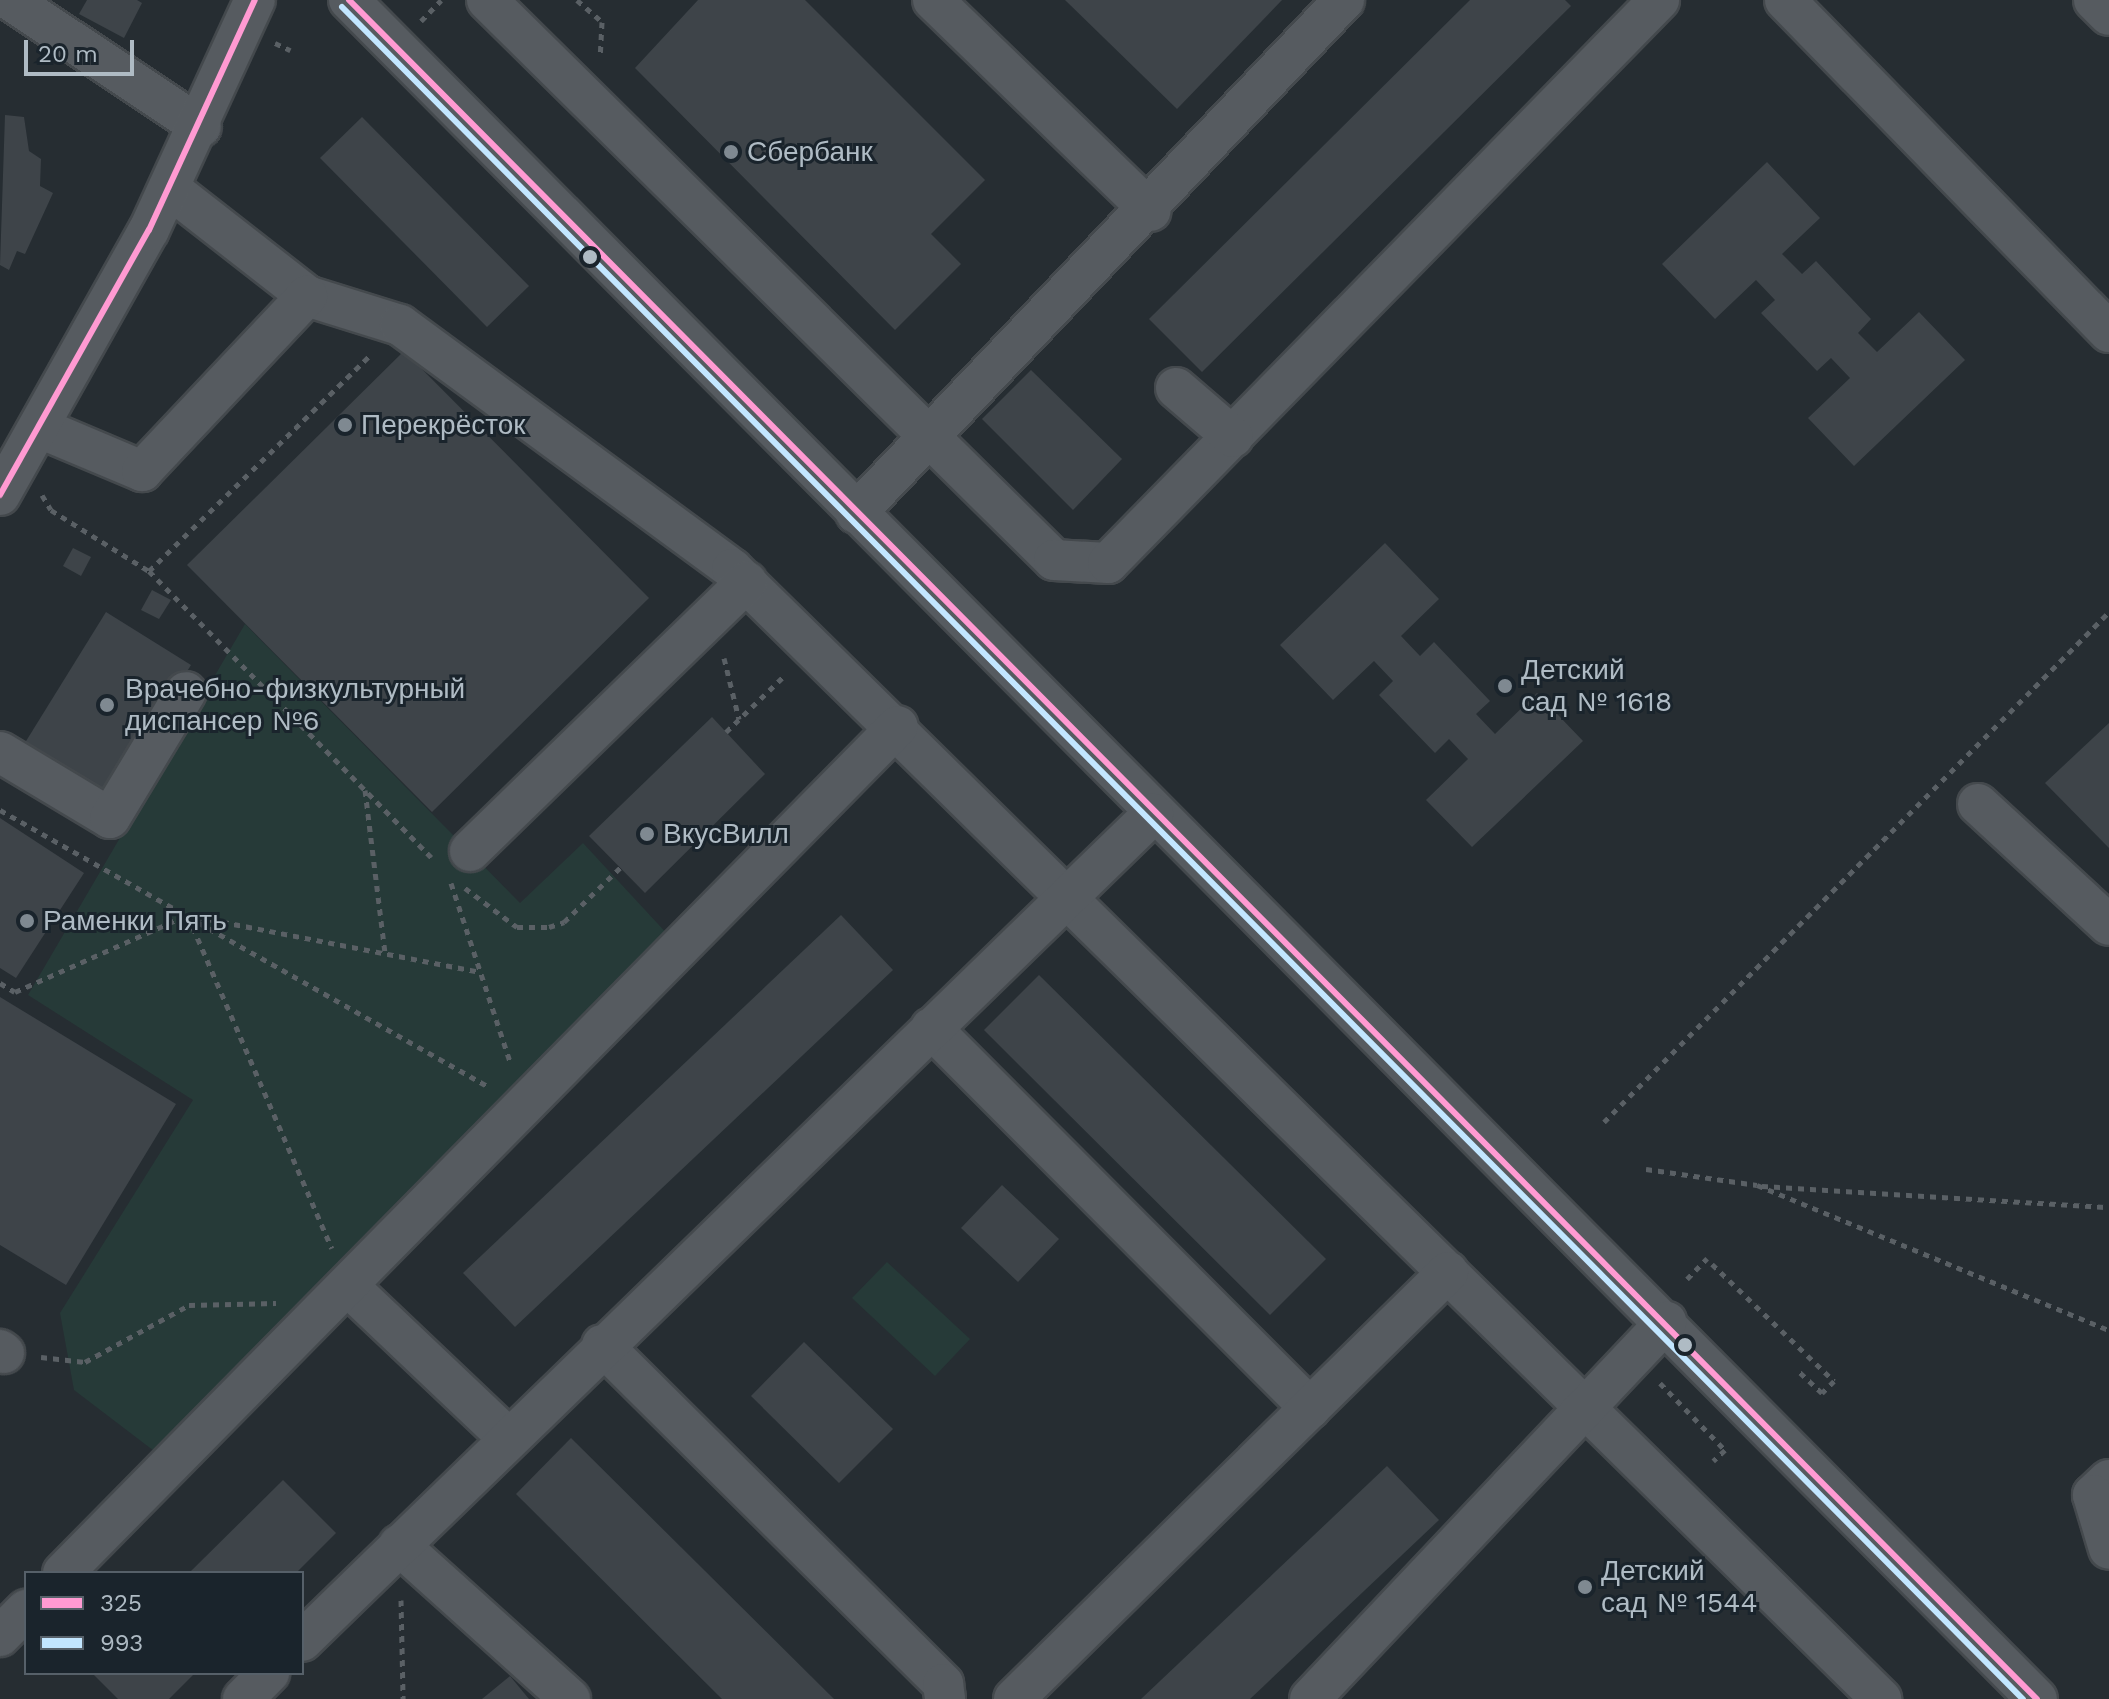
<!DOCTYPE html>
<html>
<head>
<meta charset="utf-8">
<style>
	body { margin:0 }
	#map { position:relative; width:2109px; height:1699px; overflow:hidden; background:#262d32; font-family:"Work Sans",sans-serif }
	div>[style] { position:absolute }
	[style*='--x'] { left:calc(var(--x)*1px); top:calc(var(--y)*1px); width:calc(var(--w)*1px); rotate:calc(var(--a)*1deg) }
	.green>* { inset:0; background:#263a38 }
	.building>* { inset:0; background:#3e4449 }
	.path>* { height:5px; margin-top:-2.5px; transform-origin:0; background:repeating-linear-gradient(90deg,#5a6065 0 6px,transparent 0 12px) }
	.roads { filter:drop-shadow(2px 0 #44494d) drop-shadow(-2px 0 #44494d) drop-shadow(0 2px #44494d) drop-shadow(0 -2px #44494d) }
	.minor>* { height:40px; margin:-20px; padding:0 20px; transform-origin:20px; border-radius:20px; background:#565b60 }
	.bus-1>* { height:6px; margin:-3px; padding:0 3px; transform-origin:3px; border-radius:3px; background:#ff9ad2 }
	.bus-2>* { height:6px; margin:-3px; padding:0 3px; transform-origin:3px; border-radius:3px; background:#c2e6ff }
	.dots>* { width:22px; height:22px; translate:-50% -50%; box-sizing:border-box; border:4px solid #1a242c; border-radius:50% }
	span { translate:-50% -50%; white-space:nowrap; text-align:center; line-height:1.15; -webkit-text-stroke:6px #1a242c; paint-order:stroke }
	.poi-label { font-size:28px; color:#afbbc4 }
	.left { translate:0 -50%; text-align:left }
	.legend { position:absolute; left:24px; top:1571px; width:280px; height:104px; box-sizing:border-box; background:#1a242c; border:2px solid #566069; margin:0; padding:10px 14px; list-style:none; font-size:24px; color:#afbbc4 }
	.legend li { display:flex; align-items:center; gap:16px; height:40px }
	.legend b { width:40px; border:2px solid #566069 }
	.scale { position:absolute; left:24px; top:40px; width:110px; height:36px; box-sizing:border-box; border:4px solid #afbbc4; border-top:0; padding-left:10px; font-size:24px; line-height:28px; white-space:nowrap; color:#afbbc4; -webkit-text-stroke:6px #1a242c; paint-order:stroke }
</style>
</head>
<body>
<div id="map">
	<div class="green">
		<div style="clip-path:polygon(245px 624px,520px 903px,583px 843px,671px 938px,158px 1454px,74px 1390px,60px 1313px,193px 1100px,28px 995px)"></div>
		<div style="clip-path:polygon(887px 1262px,970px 1339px,935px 1376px,852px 1298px)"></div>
	</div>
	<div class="building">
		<div style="clip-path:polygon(87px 0,137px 0,142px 3px,124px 38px,79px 14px)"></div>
		<div style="clip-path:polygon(698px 0,805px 0,985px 180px,931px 234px,961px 264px,895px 330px,635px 68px)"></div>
		<div style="clip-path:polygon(1065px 0,1282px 0,1177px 109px)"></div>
		<div style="clip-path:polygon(1470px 0,1565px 0,1571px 6px,1202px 372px,1149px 319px)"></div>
		<div style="clip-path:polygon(5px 115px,24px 117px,29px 151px,41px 159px,40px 186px,53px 193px,25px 254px,17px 251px,9px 270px,0 265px)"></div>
		<div style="clip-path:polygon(362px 117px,529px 286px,487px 327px,320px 158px)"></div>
		<div style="clip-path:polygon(1767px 162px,1820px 218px,1782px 254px,1802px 274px,1816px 261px,1871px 319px,1858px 333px,1877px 352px,1919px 312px,1965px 360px,1854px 466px,1808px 418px,1850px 378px,1831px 358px,1817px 371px,1761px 313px,1775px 300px,1756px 280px,1715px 319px,1662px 264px)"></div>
		<div style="clip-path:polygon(404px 351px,649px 598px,432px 812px,187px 565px)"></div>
		<div style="clip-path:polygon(1031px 370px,1122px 459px,1073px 510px,982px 419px)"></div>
		<div style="clip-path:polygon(1385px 543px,1439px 599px,1401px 636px,1420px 656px,1434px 642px,1490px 701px,1476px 714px,1495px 734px,1537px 693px,1583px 741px,1472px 847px,1426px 800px,1468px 759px,1449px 739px,1435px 753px,1379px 695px,1393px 681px,1374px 661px,1333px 700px,1280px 645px)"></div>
		<div style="clip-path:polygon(73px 548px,91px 557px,81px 576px,63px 566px)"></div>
		<div style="clip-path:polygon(152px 590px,171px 600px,159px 619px,141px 610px)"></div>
		<div style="clip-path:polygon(106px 612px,191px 665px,108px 798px,23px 746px)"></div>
		<div style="clip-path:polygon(712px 717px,765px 774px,645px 893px,589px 836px)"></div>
		<div style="clip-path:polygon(2109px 723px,2109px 848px,2045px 783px)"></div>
		<div style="clip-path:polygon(0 818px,84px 873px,16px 978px,0 968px)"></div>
		<div style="clip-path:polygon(841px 915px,893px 970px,515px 1327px,463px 1273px)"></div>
		<div style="clip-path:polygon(1039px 975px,1326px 1259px,1270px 1315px,984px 1030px)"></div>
		<div style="clip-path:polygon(0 997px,176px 1104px,66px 1285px,0 1245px)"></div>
		<div style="clip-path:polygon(1002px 1185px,1059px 1239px,1018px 1282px,961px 1228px)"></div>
		<div style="clip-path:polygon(804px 1342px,893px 1429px,839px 1483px,751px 1396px)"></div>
		<div style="clip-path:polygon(571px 1438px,834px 1699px,722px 1699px,516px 1494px)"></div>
		<div style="clip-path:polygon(1387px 1466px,1439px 1520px,1250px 1699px,1141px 1699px)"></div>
		<div style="clip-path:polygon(283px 1480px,336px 1533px,296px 1573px,189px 1573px)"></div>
		<div style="clip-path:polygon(92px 1673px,195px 1673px,169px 1699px,118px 1699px)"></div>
		<div style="clip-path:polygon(510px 1676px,529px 1699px,482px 1699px)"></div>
	</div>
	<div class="path">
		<div style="--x:577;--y:0;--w:33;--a:41"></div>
		<div style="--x:602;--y:22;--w:34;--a:93"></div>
		<div style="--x:421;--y:21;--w:29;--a:-46"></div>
		<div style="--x:275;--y:43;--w:17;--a:25"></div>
		<div style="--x:42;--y:495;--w:17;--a:59"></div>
		<div style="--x:51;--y:510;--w:115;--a:31.9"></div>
		<div style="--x:149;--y:571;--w:402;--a:45.4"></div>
		<div style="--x:149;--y:571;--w:310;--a:-44.3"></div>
		<div style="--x:724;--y:658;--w:63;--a:76.2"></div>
		<div style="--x:726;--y:732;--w:83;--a:-44"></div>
		<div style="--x:365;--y:790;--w:163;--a:83"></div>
		<div style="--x:0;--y:810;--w:562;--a:29.53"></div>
		<div style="--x:451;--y:883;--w:191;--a:71.7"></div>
		<div style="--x:465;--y:888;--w:65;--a:36.9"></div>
		<div style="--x:517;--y:927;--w:32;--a:0"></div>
		<div style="--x:549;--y:927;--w:16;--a:-18"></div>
		<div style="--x:564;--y:922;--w:78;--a:-44"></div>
		<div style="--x:188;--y:916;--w:362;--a:66.6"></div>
		<div style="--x:0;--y:983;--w:17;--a:31"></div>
		<div style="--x:15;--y:992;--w:188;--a:-24.1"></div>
		<div style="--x:187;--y:915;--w:299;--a:11"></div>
		<div style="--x:1604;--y:1122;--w:718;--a:-45.28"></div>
		<div style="--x:1646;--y:1169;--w:112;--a:8.2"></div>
		<div style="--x:1757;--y:1185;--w:381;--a:22.4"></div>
		<div style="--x:1762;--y:1186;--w:348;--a:3.5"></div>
		<div style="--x:1712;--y:1264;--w:169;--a:43.8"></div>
		<div style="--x:1834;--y:1381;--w:17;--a:135"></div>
		<div style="--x:1822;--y:1393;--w:35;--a:-137"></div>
		<div style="--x:1687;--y:1279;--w:29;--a:-46"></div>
		<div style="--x:41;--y:1357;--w:44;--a:6.5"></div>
		<div style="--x:85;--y:1362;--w:119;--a:-28.7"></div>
		<div style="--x:189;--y:1305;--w:87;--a:-1.3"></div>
		<div style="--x:1660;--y:1383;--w:93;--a:45.9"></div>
		<div style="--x:1725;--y:1450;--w:16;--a:137"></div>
		<div style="--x:401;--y:1600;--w:99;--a:88.8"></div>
	</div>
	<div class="roads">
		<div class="minor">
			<div style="--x:10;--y:0;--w:229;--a:33.6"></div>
			<div style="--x:349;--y:0;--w:2395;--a:45.19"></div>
			<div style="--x:487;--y:0;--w:797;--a:44.64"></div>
			<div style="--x:1054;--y:560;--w:54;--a:3.2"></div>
			<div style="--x:1108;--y:563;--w:788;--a:-45.62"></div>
			<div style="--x:933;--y:0;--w:303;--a:44.1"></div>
			<div style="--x:1785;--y:0;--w:464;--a:45.7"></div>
			<div style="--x:2094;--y:0;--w:21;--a:45"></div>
			<div style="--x:169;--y:188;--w:175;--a:38"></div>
			<div style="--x:307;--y:296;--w:97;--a:17.3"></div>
			<div style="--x:400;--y:325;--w:412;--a:36.3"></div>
			<div style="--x:732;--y:569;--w:1612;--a:44.52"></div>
			<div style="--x:1176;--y:388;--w:75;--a:40.7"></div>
			<div style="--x:40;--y:428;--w:111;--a:22.9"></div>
			<div style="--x:142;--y:471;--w:241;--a:-46.7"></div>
			<div style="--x:0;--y:495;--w:304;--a:-60.7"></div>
			<div style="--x:149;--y:230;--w:253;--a:-65.3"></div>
			<div style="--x:856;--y:513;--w:708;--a:-46.43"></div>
			<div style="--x:0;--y:752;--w:128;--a:31"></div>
			<div style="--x:110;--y:818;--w:147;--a:-58.9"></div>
			<div style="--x:1978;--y:804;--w:178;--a:42.7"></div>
			<div style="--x:470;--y:851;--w:386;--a:-44.2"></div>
			<div style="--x:931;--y:1028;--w:537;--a:45.08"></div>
			<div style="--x:349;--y:1287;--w:219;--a:43.5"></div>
			<div style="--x:602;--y:1345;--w:481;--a:44.8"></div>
			<div style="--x:943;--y:1684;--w:15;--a:82"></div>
			<div style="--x:0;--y:1350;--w:5;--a:37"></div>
			<div style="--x:2109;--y:1480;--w:22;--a:137"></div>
			<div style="--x:2093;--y:1495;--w:56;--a:73.5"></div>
			<div style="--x:399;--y:1545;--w:230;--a:42"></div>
			<div style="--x:63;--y:1573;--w:1189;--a:-45.41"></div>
			<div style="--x:0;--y:1636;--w:37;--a:-45"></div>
			<div style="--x:302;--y:1641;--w:1187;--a:-44.18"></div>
			<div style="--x:243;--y:1699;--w:37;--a:-45"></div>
			<div style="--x:1014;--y:1699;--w:609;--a:-44.53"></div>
			<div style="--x:1310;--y:1699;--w:519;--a:-46.64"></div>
		</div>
	</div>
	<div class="bus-1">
		<div style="--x:349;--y:0;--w:2395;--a:45.19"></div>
		<div style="--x:0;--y:495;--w:304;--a:-60.7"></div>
		<div style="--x:149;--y:230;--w:253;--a:-65.3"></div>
	</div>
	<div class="bus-2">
		<div style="--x:342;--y:7;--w:2385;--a:45.19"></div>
	</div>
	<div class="dots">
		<div style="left:731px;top:152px;background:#7f8991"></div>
		<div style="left:590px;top:257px;background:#afbbc4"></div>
		<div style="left:345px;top:425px;background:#7f8991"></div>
		<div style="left:1505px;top:686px;background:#7f8991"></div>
		<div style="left:107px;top:705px;background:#7f8991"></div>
		<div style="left:647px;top:834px;background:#7f8991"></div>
		<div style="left:27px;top:921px;background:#7f8991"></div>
		<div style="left:1685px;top:1345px;background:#afbbc4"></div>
		<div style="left:1585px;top:1587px;background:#7f8991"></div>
	</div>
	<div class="poi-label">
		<span class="left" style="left:747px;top:152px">Сбербанк</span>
		<span class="left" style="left:361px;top:425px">Перекрёсток</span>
		<span class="left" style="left:1521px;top:686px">Детский<br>сад № 1618</span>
		<span class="left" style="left:125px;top:705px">Врачебно-физкультурный<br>диспансер №6</span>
		<span class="left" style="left:663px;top:834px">ВкусВилл</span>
		<span class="left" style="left:43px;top:921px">Раменки Пять</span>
		<span class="left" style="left:1601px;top:1587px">Детский<br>сад № 1544</span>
	</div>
	<ul class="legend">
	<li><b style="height:10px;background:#ff9ad2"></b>325</li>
	<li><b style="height:10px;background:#c2e6ff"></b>993</li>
	</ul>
	<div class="scale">20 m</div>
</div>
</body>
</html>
